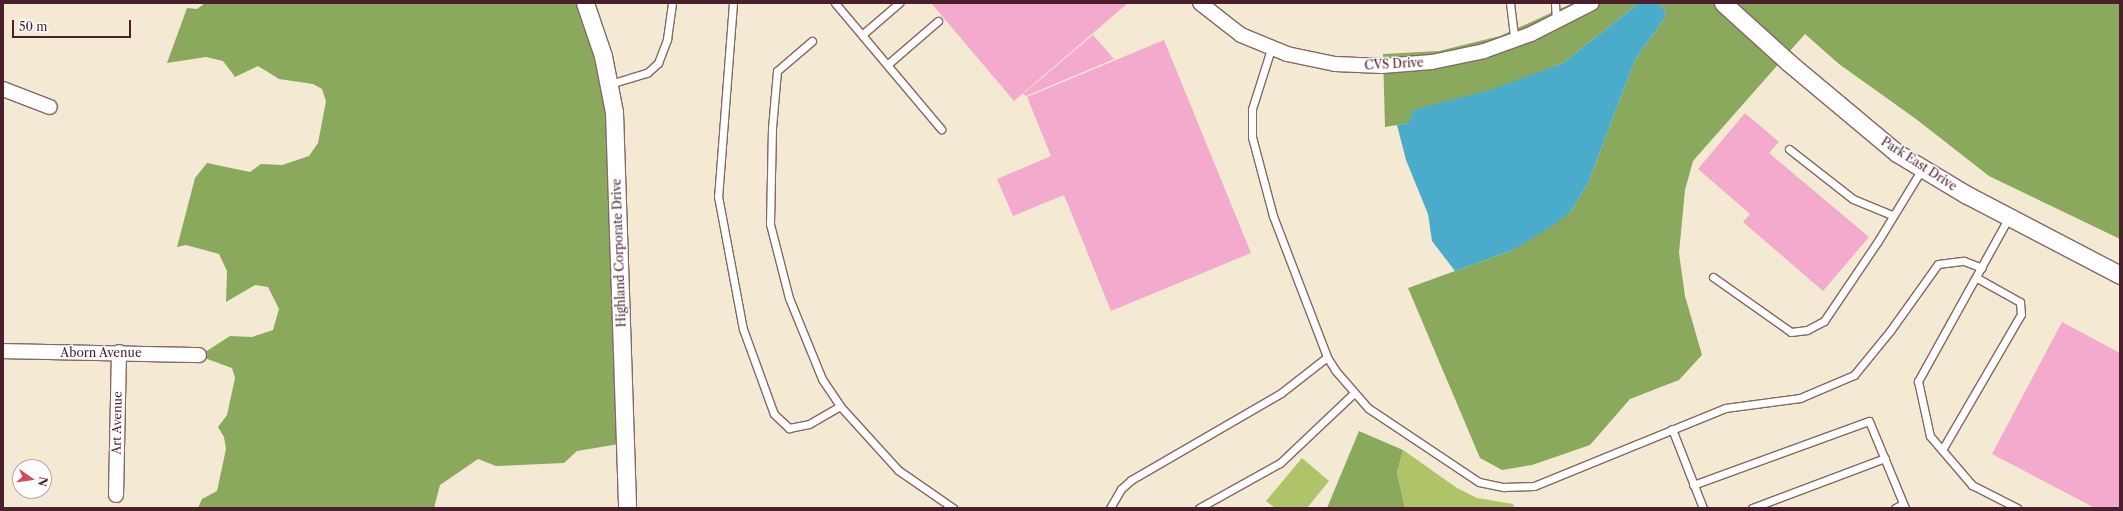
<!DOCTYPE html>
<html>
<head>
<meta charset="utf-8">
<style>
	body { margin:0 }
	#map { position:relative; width:2123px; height:511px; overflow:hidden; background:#f4ead4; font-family:"Libre Caslon Text",serif }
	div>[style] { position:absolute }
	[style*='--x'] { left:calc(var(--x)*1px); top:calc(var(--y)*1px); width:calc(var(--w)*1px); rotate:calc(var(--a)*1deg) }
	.green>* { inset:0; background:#afc368 }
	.forest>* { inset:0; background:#8ba95c }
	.water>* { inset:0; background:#4babca }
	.building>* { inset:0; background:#f3aacc }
	.roads { filter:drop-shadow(1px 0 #866666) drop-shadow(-1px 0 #866666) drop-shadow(0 1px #866666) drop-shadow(0 -1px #866666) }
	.service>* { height:7px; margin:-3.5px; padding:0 3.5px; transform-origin:3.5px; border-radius:3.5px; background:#fff }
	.minor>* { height:14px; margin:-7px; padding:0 7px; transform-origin:7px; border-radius:7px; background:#fff }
	.tertiary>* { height:17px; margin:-8.5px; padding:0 8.5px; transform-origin:8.5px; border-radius:8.5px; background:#fff }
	span { translate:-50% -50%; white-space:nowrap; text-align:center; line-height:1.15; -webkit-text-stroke:3px #fff; paint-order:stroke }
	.street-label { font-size:12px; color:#4a1f2b }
	.frame { position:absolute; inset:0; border:4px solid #4a1f2b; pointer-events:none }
	.north { position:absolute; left:12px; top:459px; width:40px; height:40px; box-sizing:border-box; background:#fff; border:1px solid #b7a5aa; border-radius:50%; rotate:103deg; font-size:11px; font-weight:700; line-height:16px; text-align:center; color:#4a1f2b }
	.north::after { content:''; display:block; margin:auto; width:14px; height:18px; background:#d1495b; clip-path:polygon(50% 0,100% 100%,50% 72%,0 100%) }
	.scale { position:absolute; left:12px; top:20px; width:119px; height:18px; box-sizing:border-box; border:2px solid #4a1f2b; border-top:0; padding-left:5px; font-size:12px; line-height:14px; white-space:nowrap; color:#4a1f2b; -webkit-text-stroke:3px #fff; paint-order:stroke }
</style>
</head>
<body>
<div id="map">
	<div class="green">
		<div style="clip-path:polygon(1403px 450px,1457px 488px,1477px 498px,1513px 504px,1514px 508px,1405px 508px,1397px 473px)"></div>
		<div style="clip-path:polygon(1302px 458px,1329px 481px,1307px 508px,1275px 508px,1266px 501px)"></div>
	</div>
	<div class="forest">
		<div style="clip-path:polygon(205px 3px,580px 3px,605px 86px,619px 444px,577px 451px,564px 463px,496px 466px,478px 459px,440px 485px,434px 508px,198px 508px,202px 499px,217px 491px,226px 449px,224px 437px,218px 427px,227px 415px,235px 378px,232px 368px,199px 356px,230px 336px,252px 337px,273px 330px,279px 309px,268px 287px,255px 285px,226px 302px,227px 271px,219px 254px,186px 245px,177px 247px,195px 178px,207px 163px,250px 172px,261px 164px,282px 165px,309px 156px,318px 143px,326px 101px,322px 89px,313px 84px,279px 79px,258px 66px,235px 77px,223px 61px,206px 57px,167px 63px,187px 8px,197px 9px)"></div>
		<div style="clip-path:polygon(1573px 3px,1639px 3px,1563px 63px,1409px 123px,1385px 127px,1383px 54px,1439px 51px,1500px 36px)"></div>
		<div style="clip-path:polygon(1658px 3px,2120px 3px,2120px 239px,1989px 176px,1916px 119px,1839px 64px,1805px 34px,1693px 161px,1685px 190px,1679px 253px,1685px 296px,1702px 355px,1679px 380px,1630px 399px,1590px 445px,1532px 465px,1502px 470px,1480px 458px,1408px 288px,1513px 250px,1571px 211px,1588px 183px,1635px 60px,1666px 16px,1664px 9px)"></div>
		<div style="clip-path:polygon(1359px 431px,1403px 450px,1397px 473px,1405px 508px,1327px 508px)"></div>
	</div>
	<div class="water">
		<div style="clip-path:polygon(1639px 3px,1658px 3px,1664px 9px,1666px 16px,1635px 60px,1588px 183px,1571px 211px,1554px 225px,1513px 250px,1455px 271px,1432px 241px,1428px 214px,1406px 160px,1397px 125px,1409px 123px,1413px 110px,1493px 89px,1563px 63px)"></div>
	</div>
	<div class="building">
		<div style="clip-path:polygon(931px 3px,1128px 3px,1014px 101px)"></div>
		<div style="clip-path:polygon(1093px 35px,1114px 59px,1026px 96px,1023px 94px)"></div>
		<div style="clip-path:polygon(1164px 40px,1251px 253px,1111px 311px,1064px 195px,1013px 216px,997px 179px,1051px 156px,1027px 97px)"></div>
		<div style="clip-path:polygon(1745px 113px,1779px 142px,1769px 153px,1869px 237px,1823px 291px,1743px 222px,1750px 214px,1698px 169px)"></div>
		<div style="clip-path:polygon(2062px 322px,2120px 353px,2120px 508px,2095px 508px,1992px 454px)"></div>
	</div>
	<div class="roads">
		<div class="service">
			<div style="--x:733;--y:3;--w:194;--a:94.4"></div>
			<div style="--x:718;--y:196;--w:135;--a:79.4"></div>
			<div style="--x:743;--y:329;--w:90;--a:70"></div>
			<div style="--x:774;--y:414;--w:21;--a:43"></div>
			<div style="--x:789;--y:428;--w:20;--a:-11"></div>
			<div style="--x:809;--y:424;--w:36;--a:-30"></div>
			<div style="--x:835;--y:3;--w:165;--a:49.9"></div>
			<div style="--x:1510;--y:3;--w:38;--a:83"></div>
			<div style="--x:1555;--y:3;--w:20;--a:87"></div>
			<div style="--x:863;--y:34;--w:48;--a:-40.7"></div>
			<div style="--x:812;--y:41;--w:46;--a:139.4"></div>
			<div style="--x:777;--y:71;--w:57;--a:95"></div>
			<div style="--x:772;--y:128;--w:96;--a:91.2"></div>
			<div style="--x:770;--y:224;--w:76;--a:75.6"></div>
			<div style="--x:789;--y:298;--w:87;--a:67.8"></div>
			<div style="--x:822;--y:379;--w:32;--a:56"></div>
			<div style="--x:840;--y:406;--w:86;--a:47.8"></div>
			<div style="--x:898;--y:470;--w:67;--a:34.6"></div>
			<div style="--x:1271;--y:49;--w:63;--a:107.6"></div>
			<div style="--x:1252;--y:109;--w:28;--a:90"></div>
			<div style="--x:1252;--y:137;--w:82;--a:75.1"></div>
			<div style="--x:1273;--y:216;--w:151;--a:69"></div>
			<div style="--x:1327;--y:357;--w:15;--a:58"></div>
			<div style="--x:1335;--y:370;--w:50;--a:49"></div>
			<div style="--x:1368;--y:408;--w:133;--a:33.7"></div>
			<div style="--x:1479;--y:482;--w:25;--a:12"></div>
			<div style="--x:1503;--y:487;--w:31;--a:-2"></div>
			<div style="--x:1534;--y:486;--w:206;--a:-22.2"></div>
			<div style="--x:1725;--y:408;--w:76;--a:-7.6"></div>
			<div style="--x:1800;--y:398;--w:59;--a:-23.1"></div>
			<div style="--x:1854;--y:375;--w:57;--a:-50.7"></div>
			<div style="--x:1890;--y:331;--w:82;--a:-54.4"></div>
			<div style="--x:1938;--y:264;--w:26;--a:-7"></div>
			<div style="--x:1964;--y:261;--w:19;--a:21"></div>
			<div style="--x:888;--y:64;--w:66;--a:-40.7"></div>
			<div style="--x:610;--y:84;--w:39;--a:-17"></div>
			<div style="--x:647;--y:73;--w:15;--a:-42"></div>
			<div style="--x:658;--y:63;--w:26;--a:-69"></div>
			<div style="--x:667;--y:39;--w:36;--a:-82"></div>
			<div style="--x:1789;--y:149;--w:81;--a:38"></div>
			<div style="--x:1853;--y:199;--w:42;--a:22.3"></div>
			<div style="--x:2009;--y:217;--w:188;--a:119"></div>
			<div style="--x:1918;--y:381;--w:56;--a:77.7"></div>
			<div style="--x:1930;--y:436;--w:65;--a:49.4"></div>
			<div style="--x:1972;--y:485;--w:51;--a:27.1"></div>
			<div style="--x:1713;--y:277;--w:95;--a:35.2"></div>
			<div style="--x:1791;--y:332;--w:16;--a:-7"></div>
			<div style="--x:1807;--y:330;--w:19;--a:-28"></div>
			<div style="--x:1824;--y:321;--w:97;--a:-56"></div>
			<div style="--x:1878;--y:241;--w:84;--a:-58.6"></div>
			<div style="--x:1672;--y:429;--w:85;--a:68.6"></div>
			<div style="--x:1942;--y:450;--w:157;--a:-59.8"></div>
			<div style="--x:2021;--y:314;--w:12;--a:-95"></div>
			<div style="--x:2020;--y:302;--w:49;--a:-150.8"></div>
			<div style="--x:1693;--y:485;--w:187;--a:-20"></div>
			<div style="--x:1869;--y:421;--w:94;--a:67.5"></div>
			<div style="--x:1110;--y:508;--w:22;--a:-60"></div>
			<div style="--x:1121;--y:489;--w:13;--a:-42"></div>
			<div style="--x:1131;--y:480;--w:173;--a:-30.1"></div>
			<div style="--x:1281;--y:393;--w:58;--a:-38"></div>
			<div style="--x:1199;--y:508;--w:93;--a:-29.1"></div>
			<div style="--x:1280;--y:463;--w:102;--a:-43.4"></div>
			<div style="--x:1752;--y:508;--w:142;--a:-20.6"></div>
			<div style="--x:1895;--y:508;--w:9;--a:-27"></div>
		</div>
		<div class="minor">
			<div style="--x:1200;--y:3;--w:52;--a:38"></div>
			<div style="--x:1241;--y:35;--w:50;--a:22.4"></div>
			<div style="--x:1287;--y:54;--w:49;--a:11.8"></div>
			<div style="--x:1335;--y:64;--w:47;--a:2.4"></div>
			<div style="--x:1382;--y:66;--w:50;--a:-4.6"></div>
			<div style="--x:1432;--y:62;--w:53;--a:-11.9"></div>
			<div style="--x:1484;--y:51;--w:50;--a:-19.9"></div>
			<div style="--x:1531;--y:34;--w:68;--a:-26.9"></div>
			<div style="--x:3;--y:89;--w:50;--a:21"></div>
			<div style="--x:3;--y:351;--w:196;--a:1.2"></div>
			<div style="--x:116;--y:495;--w:143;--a:-88.8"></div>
		</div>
		<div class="tertiary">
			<div style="--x:585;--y:3;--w:56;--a:71.2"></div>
			<div style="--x:603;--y:56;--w:57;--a:78.9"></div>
			<div style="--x:614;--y:112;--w:396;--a:88.1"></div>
			<div style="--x:1723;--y:3;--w:88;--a:42.2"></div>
			<div style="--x:1788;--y:62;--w:142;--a:39.9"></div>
			<div style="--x:1897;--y:153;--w:82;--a:31"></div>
			<div style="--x:1967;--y:195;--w:173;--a:27.6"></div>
		</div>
	</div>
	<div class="street-label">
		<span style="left:1394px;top:64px;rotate:-3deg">CVS Drive</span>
		<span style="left:1919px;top:164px;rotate:33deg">Park East Drive</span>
		<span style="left:619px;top:253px;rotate:-92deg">Highland Corporate Drive</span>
		<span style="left:101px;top:353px">Aborn Avenue</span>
		<span style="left:117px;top:423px;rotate:-89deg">Art Avenue</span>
	</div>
	<div class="frame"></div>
	<div class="north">N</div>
	<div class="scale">50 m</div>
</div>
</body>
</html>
